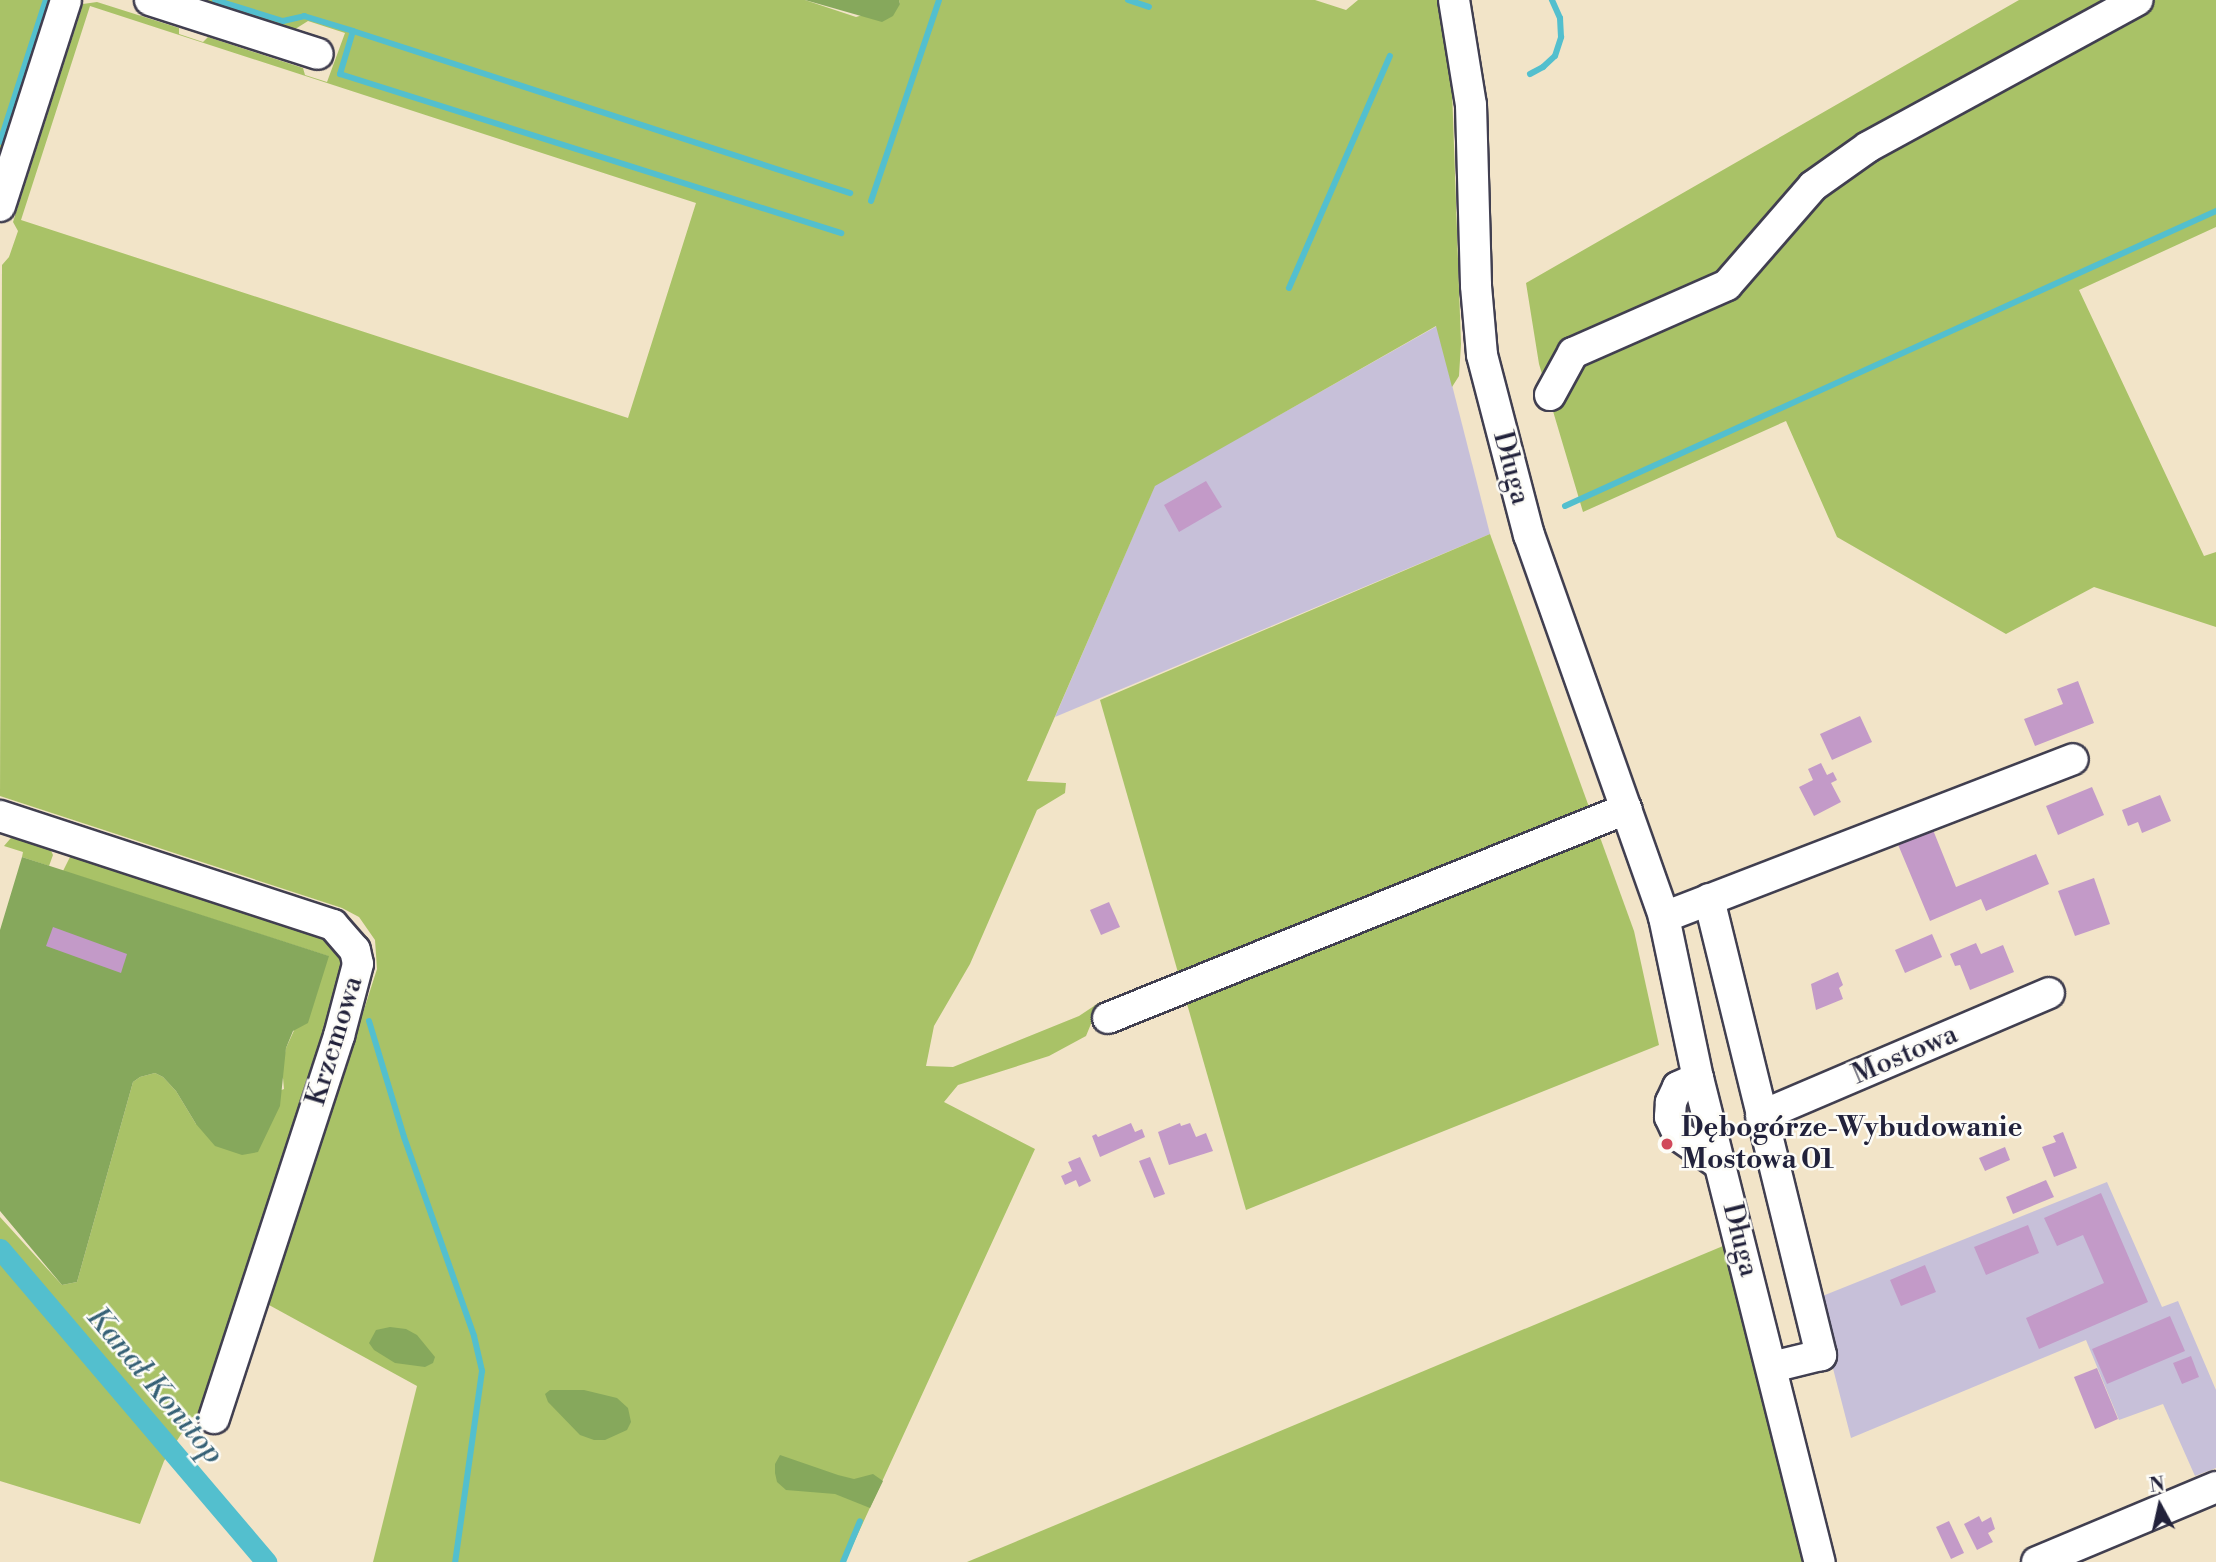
<!DOCTYPE html>
<html>
<head>
<meta charset="utf-8">
<style>
	body { margin:0 }
	#map { position:relative; width:2216px; height:1562px; overflow:hidden; background:#f2e4c8; font-family:"Libre Bodoni",serif }
	div>[style] { position:absolute }
	[style*='--x'] { left:calc(var(--x)*1px); top:calc(var(--y)*1px); width:calc(var(--w)*1px); rotate:calc(var(--a)*1deg) }
	.industrial>* { inset:0; background:#c7c0d9 }
	.green>* { inset:0; background:#a9c267 }
	.forest>* { inset:0; background:#86a85c }
	.stream>* { height:6px; margin:-3px; padding:0 3px; transform-origin:3px; border-radius:3px; background:#53bfce }
	.canal>* { height:21px; margin:-10.5px; padding:0 10.5px; transform-origin:10.5px; border-radius:10.5px; background:#53bfce }
	.building>* { inset:0; background:#c39ac8 }
	.roads { filter:drop-shadow(2px 0 #413f50) drop-shadow(-2px 0 #413f50) drop-shadow(0 2px #413f50) drop-shadow(0 -2px #413f50) }
	.minor>* { height:30px; margin:-15px; padding:0 15px; transform-origin:15px; border-radius:15px; background:#fff }
	.dots>* { width:19px; height:19px; translate:-50% -50%; box-sizing:border-box; border:4px solid #fdfcf7; border-radius:50% }
	span { translate:-50% -50%; white-space:nowrap; text-align:center; line-height:1.15; -webkit-text-stroke:5px #fdfcf7; paint-order:stroke }
	.street-label { font-size:28px; color:#22223b }
	.poi-label { font-size:28px; color:#22223b; font-weight:700 }
	.left { translate:0 -50%; text-align:left }
	.water-label { font-size:30px; color:#366176; font-style:italic }
	.north { position:absolute; left:2125px; top:1471px; width:70px; height:70px; -webkit-text-stroke:5px #fdfcf7; paint-order:stroke; rotate:352deg; font-size:19px; font-weight:700; line-height:28px; text-align:center; color:#22223b }
	.north::after { content:''; display:block; margin:auto; width:24px; height:32px; background:#22223b; clip-path:polygon(50% 0,100% 100%,50% 72%,0 100%) }
</style>
</head>
<body>
<div id="map">
	<div class="industrial">
		<div style="clip-path:polygon(1437px 326px,1490px 534px,1055px 717px,1155px 485px)"></div>
		<div style="clip-path:polygon(2107px 1182px,2162px 1307px,2178px 1301px,2216px 1390px,2216px 1468px,2195px 1476px,2163px 1404px,2119px 1420px,2086px 1340px,1851px 1438px,1815px 1299px)"></div>
	</div>
	<div class="green">
		<div style="clip-path:polygon(0 0,52px 0,0 162px)"></div>
		<div style="clip-path:polygon(evenodd,186px 0,805px 0,856px 17px,900px 4px,899px 0,1315px 0,1346px 10px,1358px 0,1437px 0,1452px 89px,1461px 344px,1459px 376px,1452px 387px,1436px 326px,1155px 486px,1027px 781px,1066px 783px,1065px 793px,1037px 810px,970px 964px,934px 1026px,926px 1066px,953px 1067px,1079px 1016px,1100px 1002px,1086px 1036px,1049px 1056px,958px 1085px,944px 1102px,1035px 1149px,845px 1562px,373px 1562px,417px 1386px,269px 1305px,377px 969px,375px 940px,359px 917px,342px 908px,0 796px,2px 265px,9px 257px,18px 231px,13px 222px,83px 4px,97px 2px,179px 28px,179px 34px,203px 42px,208px 37px,303px 68px,305px 75px,327px 82px,345px 33px,308px 21px,289px 33px,186px 0,90px 6px,696px 203px,628px 418px,21px 220px,90px 6px)"></div>
		<div style="clip-path:polygon(2019px 0,2216px 0,2216px 227px,2079px 290px,2204px 556px,2216px 552px,2216px 627px,2094px 587px,2006px 634px,1837px 537px,1786px 421px,1583px 512px,1539px 364px,1526px 283px)"></div>
		<div style="clip-path:polygon(1490px 534px,1634px 931px,1659px 1045px,1246px 1210px,1100px 700px)"></div>
		<div style="clip-path:polygon(16px 832px,48px 844px,53px 855px,49px 866px,22px 857px,23px 852px,4px 846px)"></div>
		<div style="clip-path:polygon(80px 853px,264px 914px,328px 941px,341px 953px,342px 961px,324px 1037px,199px 1419px,192px 1417px,164px 1461px,140px 1524px,0 1481px,0 1217px,62px 1285px,77px 1282px,133px 1082px,140px 1077px,155px 1073px,163px 1077px,176px 1091px,196px 1124px,284px 1089px,282px 1067px,286px 1048px,328px 956px,63px 871px,71px 855px)"></div>
		<div style="clip-path:polygon(1724px 1246px,1804px 1562px,967px 1562px,1723px 1246px)"></div>
	</div>
	<div class="forest">
		<div style="clip-path:polygon(805px 0,899px 0,900px 4px,893px 16px,882px 22px)"></div>
		<div style="clip-path:polygon(22px 857px,329px 956px,308px 1023px,293px 1031px,286px 1048px,280px 1106px,258px 1152px,242px 1155px,215px 1146px,196px 1124px,176px 1091px,163px 1077px,155px 1073px,140px 1077px,133px 1082px,77px 1282px,62px 1285px,0 1211px,0 930px)"></div>
		<div style="clip-path:polygon(390px 1327px,406px 1329px,417px 1335px,435px 1357px,433px 1363px,425px 1367px,395px 1363px,374px 1350px,369px 1343px,376px 1330px)"></div>
		<div style="clip-path:polygon(550px 1390px,584px 1390px,617px 1398px,628px 1408px,631px 1422px,627px 1430px,605px 1440px,594px 1440px,580px 1435px,548px 1402px,545px 1394px)"></div>
		<div style="clip-path:polygon(780px 1455px,838px 1475px,854px 1479px,873px 1474px,883px 1481px,870px 1508px,835px 1494px,786px 1490px,777px 1482px,775px 1473px,775px 1464px)"></div>
	</div>
	<div class="stream">
		<div style="--x:215;--y:0;--w:71;--a:17.2"></div>
		<div style="--x:283;--y:21;--w:22;--a:-13"></div>
		<div style="--x:304;--y:16;--w:51;--a:17"></div>
		<div style="--x:353;--y:31;--w:45;--a:106.8"></div>
		<div style="--x:340;--y:74;--w:526;--a:17.61"></div>
		<div style="--x:1128;--y:0;--w:22;--a:18"></div>
		<div style="--x:353;--y:31;--w:523;--a:18.05"></div>
		<div style="--x:1530;--y:74;--w:15;--a:-28"></div>
		<div style="--x:1543;--y:67;--w:16;--a:-43"></div>
		<div style="--x:1555;--y:56;--w:20;--a:-72"></div>
		<div style="--x:1561;--y:37;--w:19;--a:-93"></div>
		<div style="--x:1560;--y:18;--w:20;--a:-114"></div>
		<div style="--x:0;--y:142;--w:149;--a:-72.1"></div>
		<div style="--x:871;--y:201;--w:212;--a:-71.3"></div>
		<div style="--x:1289;--y:288;--w:253;--a:-66.5"></div>
		<div style="--x:1565;--y:506;--w:715;--a:-24.38"></div>
		<div style="--x:369;--y:1021;--w:121;--a:73.2"></div>
		<div style="--x:404;--y:1137;--w:211;--a:70.6"></div>
		<div style="--x:474;--y:1336;--w:36;--a:77"></div>
		<div style="--x:482;--y:1371;--w:193;--a:98"></div>
		<div style="--x:843;--y:1562;--w:44;--a:-67.5"></div>
	</div>
	<div class="canal">
		<div style="--x:0;--y:1249;--w:411;--a:49.6"></div>
	</div>
	<div class="building">
		<div style="clip-path:polygon(1206px 481px,1222px 507px,1179px 532px,1164px 505px)"></div>
		<div style="clip-path:polygon(2078px 681px,2094px 723px,2035px 746px,2024px 719px,2063px 704px,2057px 689px)"></div>
		<div style="clip-path:polygon(1860px 716px,1872px 742px,1832px 760px,1820px 734px)"></div>
		<div style="clip-path:polygon(1821px 763px,1827px 775px,1833px 772px,1837px 780px,1831px 783px,1841px 802px,1814px 816px,1799px 787px,1813px 780px,1808px 769px)"></div>
		<div style="clip-path:polygon(2092px 787px,2104px 815px,2058px 835px,2046px 806px)"></div>
		<div style="clip-path:polygon(2160px 795px,2171px 821px,2142px 833px,2138px 822px,2128px 826px,2122px 810px)"></div>
		<div style="clip-path:polygon(1929px 820px,1956px 887px,2036px 854px,2049px 884px,1986px 911px,1981px 899px,1930px 921px,1894px 835px)"></div>
		<div style="clip-path:polygon(2094px 878px,2110px 924px,2075px 936px,2058px 891px)"></div>
		<div style="clip-path:polygon(1109px 902px,1120px 927px,1101px 935px,1090px 910px)"></div>
		<div style="clip-path:polygon(53px 927px,127px 954px,121px 973px,46px 946px)"></div>
		<div style="clip-path:polygon(1932px 934px,1942px 957px,1905px 973px,1895px 950px)"></div>
		<div style="clip-path:polygon(1976px 943px,1981px 954px,2003px 945px,2014px 972px,1970px 990px,1960px 965px,1955px 966px,1950px 954px)"></div>
		<div style="clip-path:polygon(1838px 972px,1843px 985px,1839px 988px,1843px 999px,1816px 1010px,1811px 984px)"></div>
		<div style="clip-path:polygon(1131px 1123px,1135px 1132px,1142px 1129px,1145px 1137px,1100px 1157px,1092px 1136px,1096px 1134px,1098px 1137px)"></div>
		<div style="clip-path:polygon(1180px 1123px,1181px 1126px,1190px 1123px,1196px 1137px,1206px 1133px,1213px 1151px,1169px 1165px,1158px 1132px)"></div>
		<div style="clip-path:polygon(2063px 1132px,2077px 1168px,2054px 1177px,2042px 1147px,2056px 1142px,2053px 1136px)"></div>
		<div style="clip-path:polygon(2005px 1147px,2010px 1160px,1985px 1171px,1979px 1158px)"></div>
		<div style="clip-path:polygon(1080px 1157px,1091px 1181px,1079px 1187px,1076px 1180px,1065px 1185px,1061px 1176px,1072px 1171px,1068px 1162px)"></div>
		<div style="clip-path:polygon(1150px 1157px,1165px 1194px,1154px 1198px,1139px 1161px)"></div>
		<div style="clip-path:polygon(2046px 1180px,2054px 1197px,2013px 1214px,2006px 1197px)"></div>
		<div style="clip-path:polygon(2101px 1193px,2148px 1302px,2039px 1349px,2026px 1318px,2104px 1283px,2083px 1235px,2057px 1246px,2044px 1218px)"></div>
		<div style="clip-path:polygon(2028px 1225px,2039px 1253px,1986px 1275px,1974px 1247px)"></div>
		<div style="clip-path:polygon(1925px 1265px,1936px 1292px,1901px 1306px,1890px 1280px)"></div>
		<div style="clip-path:polygon(2170px 1316px,2185px 1351px,2107px 1384px,2092px 1349px)"></div>
		<div style="clip-path:polygon(2191px 1356px,2199px 1377px,2182px 1384px,2173px 1363px)"></div>
		<div style="clip-path:polygon(2097px 1368px,2118px 1419px,2095px 1429px,2074px 1377px)"></div>
		<div style="clip-path:polygon(1979px 1516px,1982px 1522px,1991px 1517px,1995px 1529px,1988px 1533px,1993px 1542px,1977px 1550px,1964px 1524px)"></div>
		<div style="clip-path:polygon(1949px 1521px,1964px 1553px,1951px 1559px,1936px 1527px)"></div>
	</div>
	<div class="roads">
		<div class="minor">
			<div style="--x:150;--y:0;--w:176;--a:17.8"></div>
			<div style="--x:1454;--y:0;--w:106;--a:80.8"></div>
			<div style="--x:1471;--y:105;--w:181;--a:88.4"></div>
			<div style="--x:1476;--y:286;--w:69;--a:85"></div>
			<div style="--x:1482;--y:355;--w:186;--a:75.4"></div>
			<div style="--x:1529;--y:535;--w:405;--a:70.5"></div>
			<div style="--x:1664;--y:917;--w:165;--a:78.1"></div>
			<div style="--x:1698;--y:1078;--w:499;--a:75.9"></div>
			<div style="--x:0;--y:206;--w:216;--a:-72.2"></div>
			<div style="--x:1550;--y:395;--w:48;--a:-61.3"></div>
			<div style="--x:1573;--y:353;--w:168;--a:-23.8"></div>
			<div style="--x:1727;--y:285;--w:131;--a:-49"></div>
			<div style="--x:1813;--y:186;--w:67;--a:-35.3"></div>
			<div style="--x:1868;--y:147;--w:307;--a:-28.6"></div>
			<div style="--x:0;--y:816;--w:350;--a:18.1"></div>
			<div style="--x:333;--y:925;--w:33;--a:49"></div>
			<div style="--x:355;--y:950;--w:14;--a:78"></div>
			<div style="--x:358;--y:964;--w:74;--a:104.8"></div>
			<div style="--x:339;--y:1036;--w:402;--a:108.1"></div>
			<div style="--x:1709;--y:899;--w:470;--a:76.2"></div>
			<div style="--x:1821;--y:1355;--w:50;--a:166.2"></div>
			<div style="--x:1664;--y:917;--w:438;--a:-21.1"></div>
			<div style="--x:1108;--y:1018;--w:559;--a:-21.97"></div>
			<div style="--x:1698;--y:1078;--w:22;--a:156"></div>
			<div style="--x:1678;--y:1087;--w:17;--a:115"></div>
			<div style="--x:1671;--y:1102;--w:15;--a:94"></div>
			<div style="--x:1670;--y:1117;--w:21;--a:65"></div>
			<div style="--x:1679;--y:1136;--w:52;--a:34.9"></div>
			<div style="--x:1761;--y:1116;--w:313;--a:-23.1"></div>
			<div style="--x:2037;--y:1562;--w:194;--a:-22.7"></div>
		</div>
	</div>
	<div class="dots">
		<div style="left:1667px;top:1144px;background:#d1495b"></div>
	</div>
	<div class="street-label">
		<span style="left:1511px;top:468px;rotate:75deg">Długa</span>
		<span style="left:335px;top:1041px;rotate:-73deg">Krzemowa</span>
		<span style="left:1905px;top:1055px;rotate:-23deg">Mostowa</span>
		<span style="left:1740px;top:1240px;rotate:76deg">Długa</span>
	</div>
	<div class="poi-label">
		<span class="left" style="left:1681px;top:1144px">Dębogórze-Wybudowanie<br>Mostowa 01</span>
	</div>
	<div class="water-label">
		<span style="left:155px;top:1386px;rotate:50deg">Kanał Konitop</span>
	</div>
	<div class="north">N</div>
</div>
</body>
</html>
